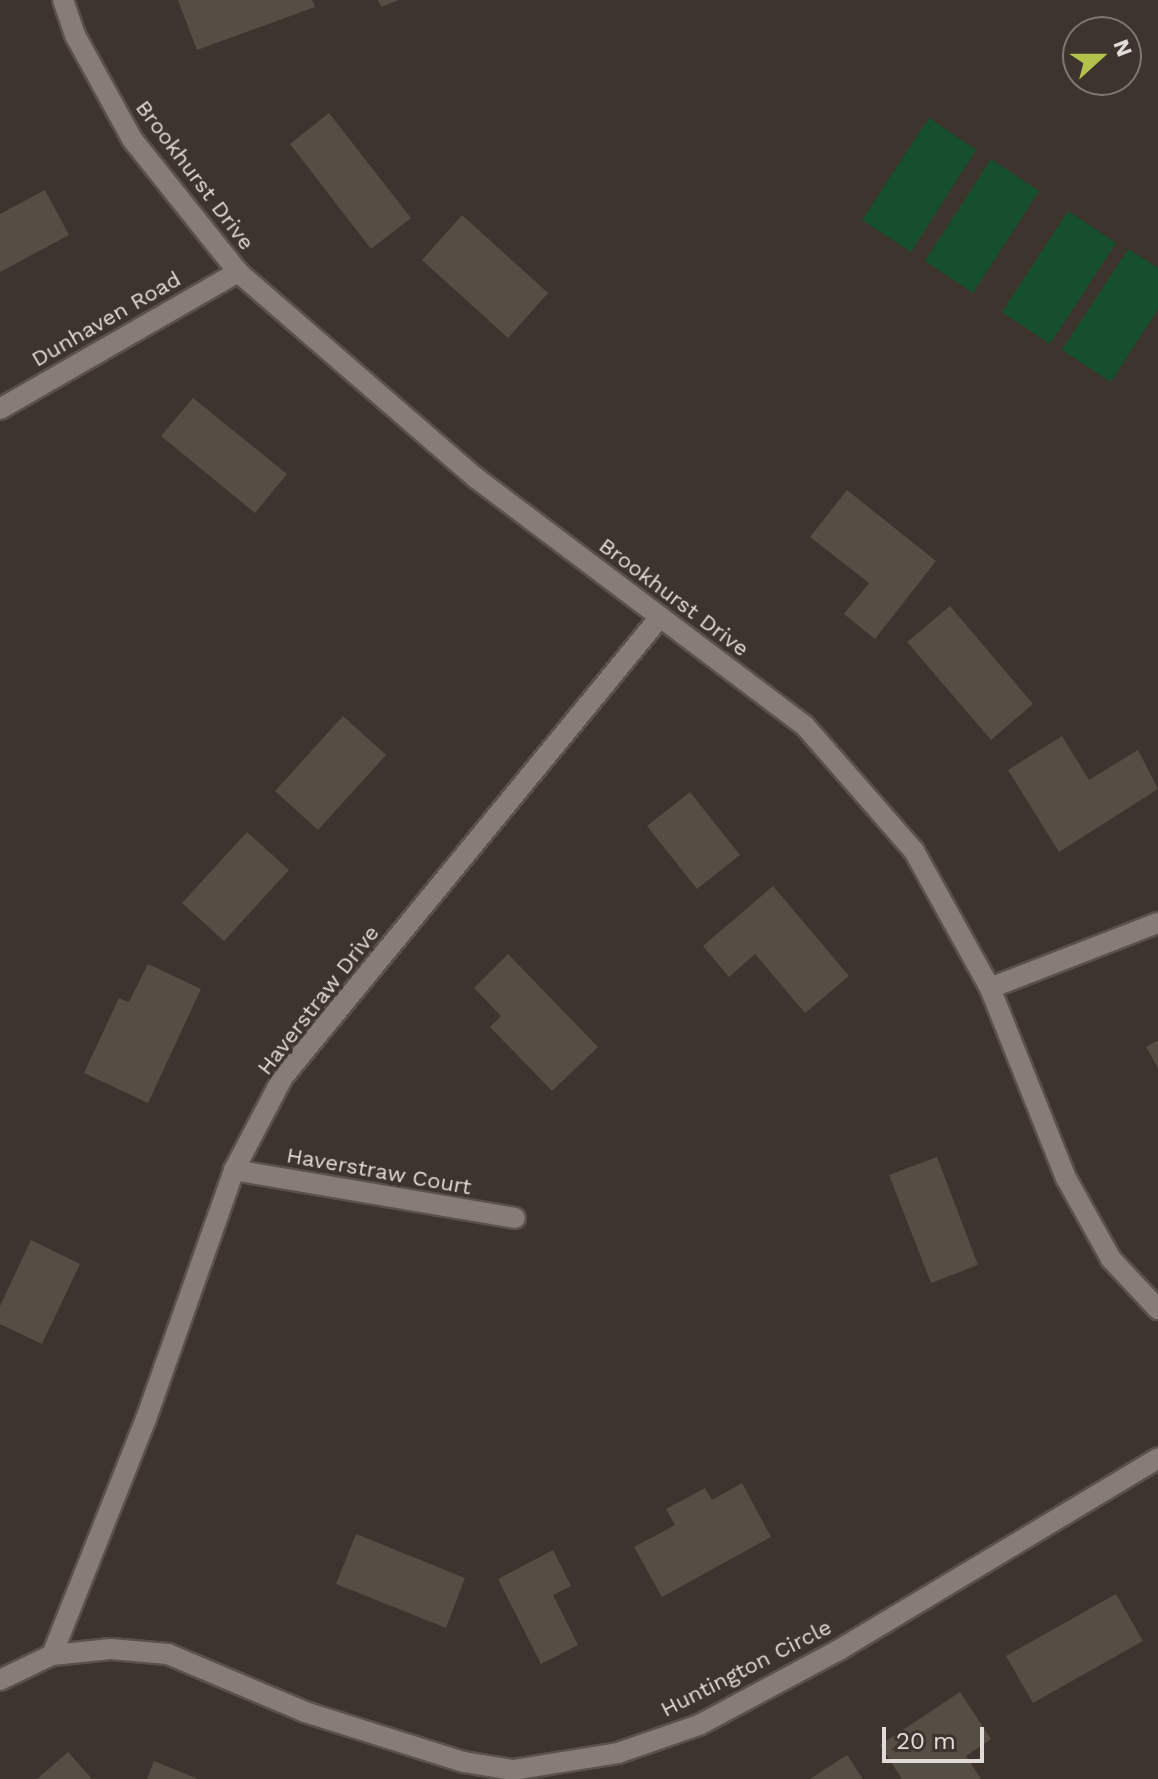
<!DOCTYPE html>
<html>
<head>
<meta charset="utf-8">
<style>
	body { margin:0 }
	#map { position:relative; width:1158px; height:1779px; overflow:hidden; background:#3d342e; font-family:"Work Sans",sans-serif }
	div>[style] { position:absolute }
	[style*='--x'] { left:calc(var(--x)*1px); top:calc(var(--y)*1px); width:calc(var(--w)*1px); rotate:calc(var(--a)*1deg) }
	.green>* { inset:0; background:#154f2d }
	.building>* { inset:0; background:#554e45 }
	.roads { filter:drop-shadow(2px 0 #59514c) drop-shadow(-2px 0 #59514c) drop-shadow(0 2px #59514c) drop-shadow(0 -2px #59514c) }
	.minor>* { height:20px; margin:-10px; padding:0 10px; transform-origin:10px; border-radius:10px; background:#887d76 }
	span { translate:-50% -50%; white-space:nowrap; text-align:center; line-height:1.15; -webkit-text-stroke:7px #3d342e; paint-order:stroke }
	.street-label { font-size:22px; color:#e1dbd7 }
	.north { position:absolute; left:1062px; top:16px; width:80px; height:80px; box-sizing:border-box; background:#3d342e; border:2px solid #7f7772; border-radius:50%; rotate:69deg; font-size:22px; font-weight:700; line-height:32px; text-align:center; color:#e1dbd7 }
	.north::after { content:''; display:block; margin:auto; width:28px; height:36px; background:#b3c24b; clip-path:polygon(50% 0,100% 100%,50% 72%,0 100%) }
	.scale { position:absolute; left:882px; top:1727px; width:102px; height:36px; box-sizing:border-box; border:4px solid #e1dbd7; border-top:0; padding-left:10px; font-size:24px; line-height:28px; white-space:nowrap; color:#e1dbd7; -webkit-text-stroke:6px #3d342e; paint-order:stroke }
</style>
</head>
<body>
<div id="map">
	<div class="green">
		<div style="clip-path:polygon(929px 118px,976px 150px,911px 252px,862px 220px)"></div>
		<div style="clip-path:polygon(991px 159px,1039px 191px,973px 293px,925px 261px)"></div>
		<div style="clip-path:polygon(1068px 211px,1116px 243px,1050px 344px,1002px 312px)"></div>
		<div style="clip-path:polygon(1128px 249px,1158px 268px,1158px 309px,1111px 382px,1062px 350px)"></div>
	</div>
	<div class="building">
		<div style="clip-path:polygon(178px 0,312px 0,315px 7px,197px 50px)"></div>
		<div style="clip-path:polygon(378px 0,399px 0,381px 7px)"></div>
		<div style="clip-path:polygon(329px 113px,411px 218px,371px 249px,290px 144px)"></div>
		<div style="clip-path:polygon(45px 190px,69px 235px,0 272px,0 214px)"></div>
		<div style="clip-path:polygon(462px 215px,548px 293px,508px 338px,422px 260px)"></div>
		<div style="clip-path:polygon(193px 398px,287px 474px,255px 513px,161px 436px)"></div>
		<div style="clip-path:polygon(847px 490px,936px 561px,875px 639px,844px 614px,869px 583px,810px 537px)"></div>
		<div style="clip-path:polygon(950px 606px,1033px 704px,991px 740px,907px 642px)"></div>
		<div style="clip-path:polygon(343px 716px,386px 755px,318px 830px,275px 791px)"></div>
		<div style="clip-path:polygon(1062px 736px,1089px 780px,1138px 750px,1158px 789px,1059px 852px,1008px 770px)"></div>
		<div style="clip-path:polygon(690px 792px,740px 855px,697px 889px,647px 826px)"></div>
		<div style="clip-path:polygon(247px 832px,289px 870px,224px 941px,182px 903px)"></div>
		<div style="clip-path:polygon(773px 886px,849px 976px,805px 1013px,755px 954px,729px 977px,703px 946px)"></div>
		<div style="clip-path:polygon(508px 954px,598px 1047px,552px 1091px,490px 1027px,501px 1016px,474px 988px)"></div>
		<div style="clip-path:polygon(148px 964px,201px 989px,148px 1103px,84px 1073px,119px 998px,129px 1002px)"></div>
		<div style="clip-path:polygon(1158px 1040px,1158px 1068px,1146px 1047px)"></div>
		<div style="clip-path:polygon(937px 1157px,978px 1265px,931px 1283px,889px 1175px)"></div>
		<div style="clip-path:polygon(31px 1240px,80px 1264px,42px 1344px,0 1324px,0 1306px)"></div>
		<div style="clip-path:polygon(742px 1483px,771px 1537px,662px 1597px,634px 1547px,675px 1525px,666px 1509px,705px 1488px,712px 1500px)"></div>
		<div style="clip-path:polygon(356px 1534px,465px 1578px,446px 1628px,336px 1584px)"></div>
		<div style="clip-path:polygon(553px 1550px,571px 1586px,553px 1595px,578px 1645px,541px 1664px,498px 1579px)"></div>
		<div style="clip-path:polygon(1116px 1594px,1143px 1641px,1033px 1703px,1006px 1656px)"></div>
		<div style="clip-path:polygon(960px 1692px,991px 1739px,966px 1756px,981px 1779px,902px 1779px,880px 1745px)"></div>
		<div style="clip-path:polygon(68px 1752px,92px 1779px,37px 1779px)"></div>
		<div style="clip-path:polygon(847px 1755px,863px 1779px,810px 1779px)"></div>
		<div style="clip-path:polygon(154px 1761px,198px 1779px,147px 1779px)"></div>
	</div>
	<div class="roads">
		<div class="minor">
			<div style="--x:63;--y:0;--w:39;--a:71"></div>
			<div style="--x:76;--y:37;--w:116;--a:61.2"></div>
			<div style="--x:132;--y:139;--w:170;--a:51.4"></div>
			<div style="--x:238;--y:272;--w:315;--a:40.9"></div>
			<div style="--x:476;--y:478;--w:412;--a:37"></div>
			<div style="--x:805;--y:726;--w:166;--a:48.9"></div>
			<div style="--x:914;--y:851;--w:157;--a:61"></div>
			<div style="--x:990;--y:988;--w:205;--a:68.2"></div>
			<div style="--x:1066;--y:1178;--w:93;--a:60.9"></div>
			<div style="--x:1111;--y:1259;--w:69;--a:46.8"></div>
			<div style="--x:0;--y:409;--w:275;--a:-29.9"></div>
			<div style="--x:990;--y:988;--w:180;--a:-21.2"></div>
			<div style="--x:234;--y:1170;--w:285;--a:9.7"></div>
			<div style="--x:52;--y:1655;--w:254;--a:-68.3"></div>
			<div style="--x:146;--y:1419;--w:264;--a:-70.5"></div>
			<div style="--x:234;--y:1170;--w:105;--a:-62.2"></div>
			<div style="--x:283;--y:1077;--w:595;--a:-50.66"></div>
			<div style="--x:0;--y:1680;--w:58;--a:-25.7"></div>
			<div style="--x:52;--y:1655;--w:59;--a:-5.8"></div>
			<div style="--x:111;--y:1649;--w:57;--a:5"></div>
			<div style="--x:168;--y:1654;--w:149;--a:22.9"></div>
			<div style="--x:305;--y:1712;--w:167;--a:17.5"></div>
			<div style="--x:464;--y:1762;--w:50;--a:9.3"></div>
			<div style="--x:513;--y:1770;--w:106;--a:-9.2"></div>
			<div style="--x:618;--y:1753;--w:86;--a:-19.1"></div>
			<div style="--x:699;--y:1725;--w:159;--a:-28.2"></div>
			<div style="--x:839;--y:1650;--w:372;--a:-31"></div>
		</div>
	</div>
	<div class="street-label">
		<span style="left:195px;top:175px;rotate:53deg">Brookhurst Drive</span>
		<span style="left:106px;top:319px;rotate:-30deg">Dunhaven Road</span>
		<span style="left:674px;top:597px;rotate:37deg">Brookhurst Drive</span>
		<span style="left:318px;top:1000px;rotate:-52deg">Haverstraw Drive</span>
		<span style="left:379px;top:1171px;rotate:10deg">Haverstraw Court</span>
		<span style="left:746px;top:1668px;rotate:-27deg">Huntington Circle</span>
	</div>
	<div class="north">N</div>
	<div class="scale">20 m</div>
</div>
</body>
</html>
